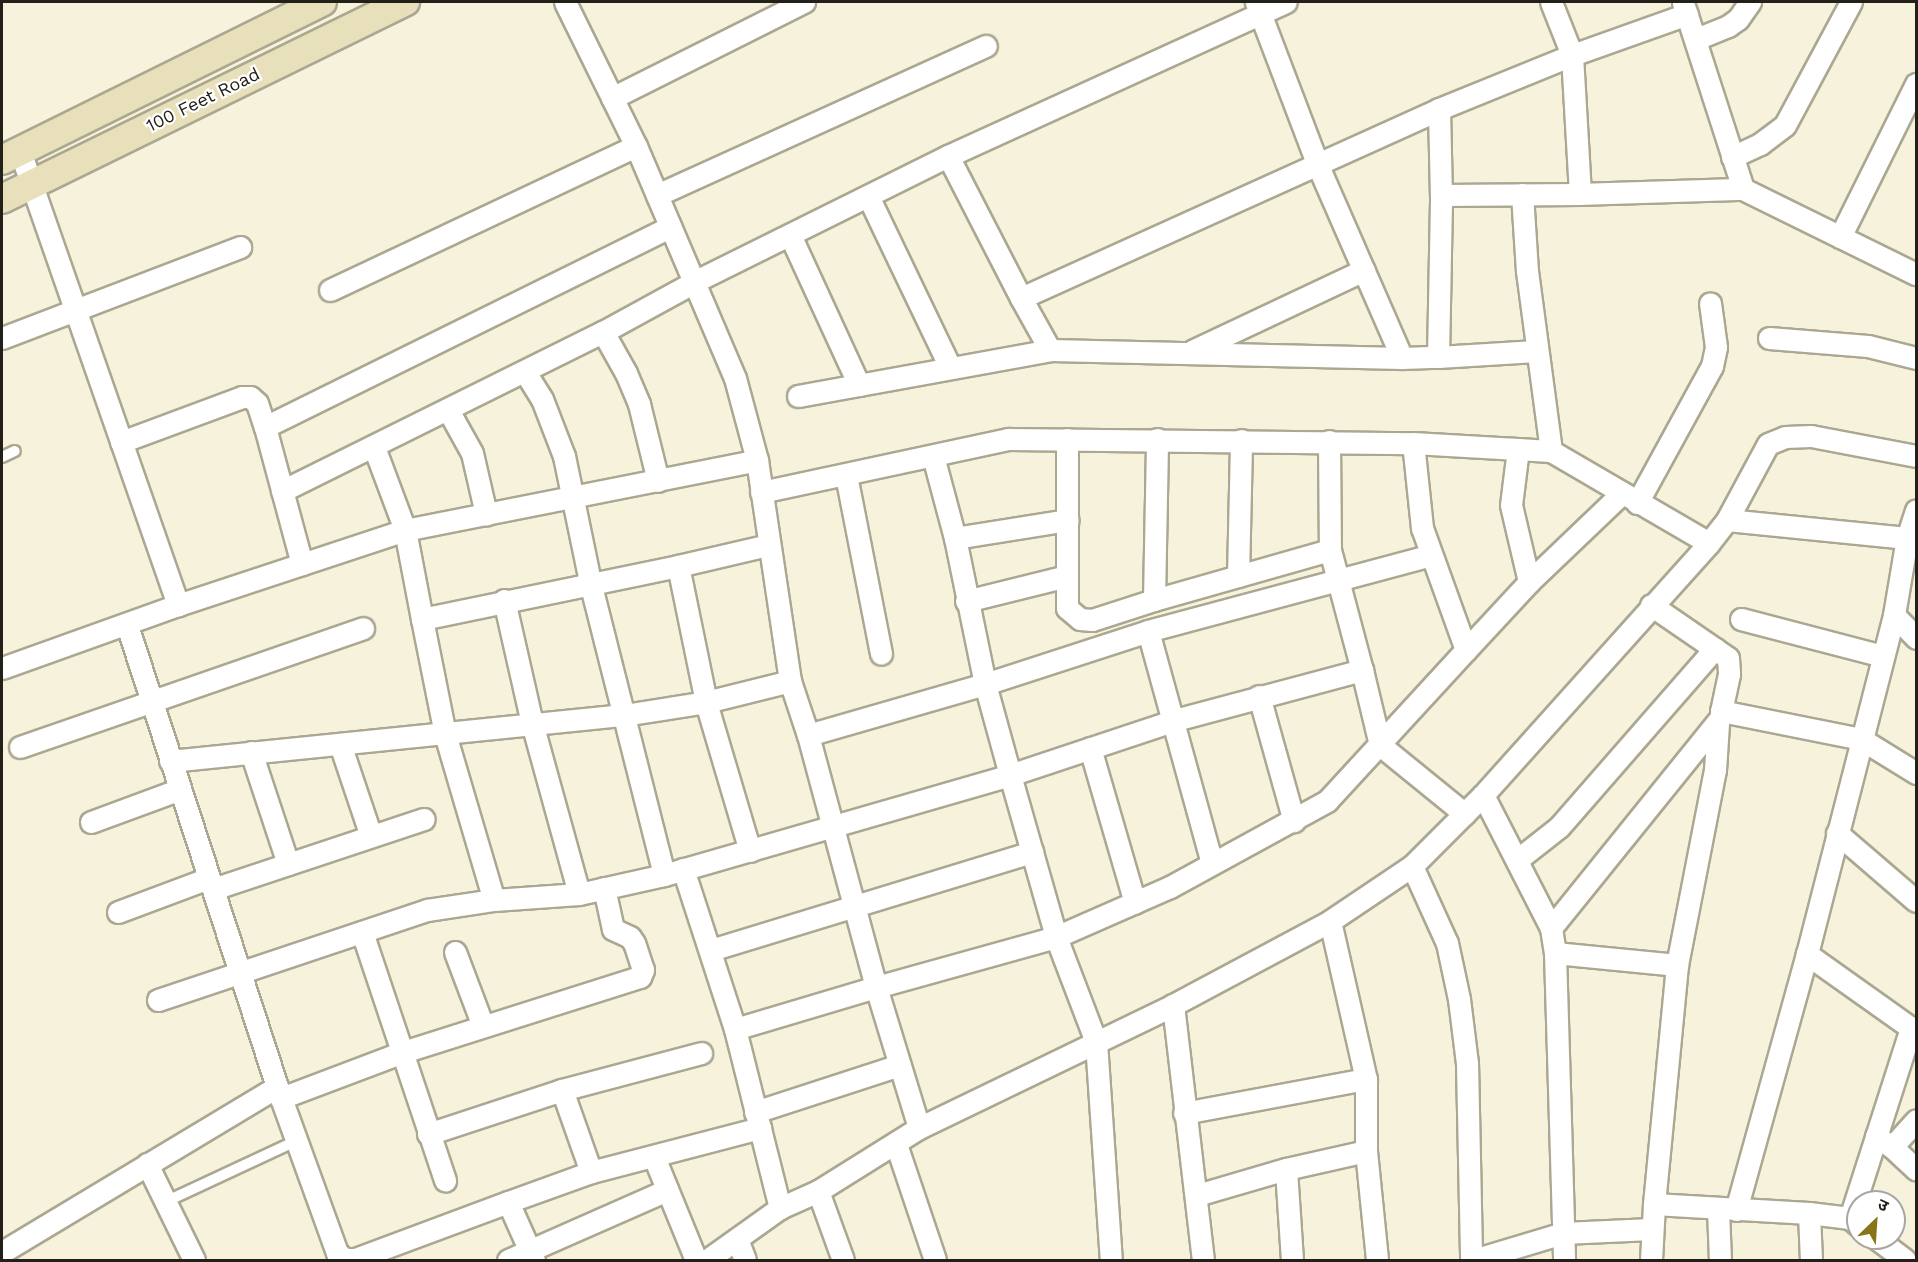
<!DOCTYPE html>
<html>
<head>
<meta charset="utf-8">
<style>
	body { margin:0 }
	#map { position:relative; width:1918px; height:1262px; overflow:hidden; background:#f7f2db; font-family:"Work Sans","Noto Sans Devanagari",sans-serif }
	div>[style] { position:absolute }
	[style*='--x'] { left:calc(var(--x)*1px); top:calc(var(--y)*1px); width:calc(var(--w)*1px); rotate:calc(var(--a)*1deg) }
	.roads { filter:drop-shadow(2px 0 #aba791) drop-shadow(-2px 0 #aba791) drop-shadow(0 2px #aba791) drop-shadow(0 -2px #aba791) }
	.lane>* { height:10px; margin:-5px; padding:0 5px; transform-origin:5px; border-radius:5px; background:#fff }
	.street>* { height:21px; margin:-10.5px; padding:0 10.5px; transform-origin:10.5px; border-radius:10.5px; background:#fff }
	.secondary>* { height:28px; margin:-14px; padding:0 14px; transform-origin:14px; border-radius:14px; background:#e7e0bb }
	span { translate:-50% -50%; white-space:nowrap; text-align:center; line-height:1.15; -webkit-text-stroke:4.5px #fff; paint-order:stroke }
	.street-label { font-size:18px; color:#222018 }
	.frame { position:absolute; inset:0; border:3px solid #222018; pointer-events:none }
	.north { position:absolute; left:1846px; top:1190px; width:60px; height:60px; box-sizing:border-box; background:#fff; border:2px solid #a7a6a3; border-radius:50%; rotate:25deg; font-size:16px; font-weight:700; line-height:24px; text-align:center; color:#222018 }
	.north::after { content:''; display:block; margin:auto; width:21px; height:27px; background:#887518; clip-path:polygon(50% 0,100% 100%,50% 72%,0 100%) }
</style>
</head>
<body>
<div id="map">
	<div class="roads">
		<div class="lane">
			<div style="--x:2;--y:457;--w:14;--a:-25"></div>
			<div style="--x:165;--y:1202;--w:145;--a:-25"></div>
		</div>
		<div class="street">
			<div style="--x:565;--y:2;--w:161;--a:63.8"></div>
			<div style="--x:636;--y:146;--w:252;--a:66.9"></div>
			<div style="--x:735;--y:378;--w:85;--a:75"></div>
			<div style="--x:757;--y:460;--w:223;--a:81.5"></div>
			<div style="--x:790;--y:681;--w:57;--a:71.6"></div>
			<div style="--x:808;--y:735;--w:261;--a:74.9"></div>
			<div style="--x:876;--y:987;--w:147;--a:73"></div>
			<div style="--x:1551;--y:2;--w:57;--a:68.4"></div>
			<div style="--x:1572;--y:55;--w:139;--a:86.7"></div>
			<div style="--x:1580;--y:194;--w:163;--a:-1.8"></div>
			<div style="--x:1683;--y:3;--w:195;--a:72.1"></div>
			<div style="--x:1743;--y:189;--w:193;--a:26.2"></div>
			<div style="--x:1696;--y:39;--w:35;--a:-22"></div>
			<div style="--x:1728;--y:26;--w:12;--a:-35"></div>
			<div style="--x:1738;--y:19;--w:21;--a:-55"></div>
			<div style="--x:612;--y:98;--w:215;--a:-26.6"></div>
			<div style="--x:1439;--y:109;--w:86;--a:88.7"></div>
			<div style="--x:1441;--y:195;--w:139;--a:-0.4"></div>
			<div style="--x:20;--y:151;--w:481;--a:70.8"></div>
			<div style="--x:948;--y:156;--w:160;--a:62.8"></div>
			<div style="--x:1732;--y:157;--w:31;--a:-25"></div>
			<div style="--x:1760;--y:144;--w:31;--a:-37"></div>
			<div style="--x:1785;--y:125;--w:140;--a:-61.8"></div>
			<div style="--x:1522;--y:194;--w:77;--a:86.3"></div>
			<div style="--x:1527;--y:271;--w:182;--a:82.4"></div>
			<div style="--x:657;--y:195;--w:361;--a:-24.4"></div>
			<div style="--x:868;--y:196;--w:190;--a:64.4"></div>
			<div style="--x:790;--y:235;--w:165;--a:65.3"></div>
			<div style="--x:1840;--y:237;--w:171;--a:-63.6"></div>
			<div style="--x:330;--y:290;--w:338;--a:-25.2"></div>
			<div style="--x:603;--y:332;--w:47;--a:60.7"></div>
			<div style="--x:626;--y:373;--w:34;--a:67"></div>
			<div style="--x:639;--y:404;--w:79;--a:76.1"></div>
			<div style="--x:2;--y:338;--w:255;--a:-20.9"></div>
			<div style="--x:1769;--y:338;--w:99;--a:4.6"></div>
			<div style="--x:1868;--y:346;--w:49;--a:14"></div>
			<div style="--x:1050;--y:350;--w:60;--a:-119.1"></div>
			<div style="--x:1021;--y:298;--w:459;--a:-24.3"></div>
			<div style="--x:1439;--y:109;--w:144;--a:-22.1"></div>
			<div style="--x:1572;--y:55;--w:122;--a:-19.6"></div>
			<div style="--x:1192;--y:351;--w:190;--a:-25.2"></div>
			<div style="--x:1438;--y:357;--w:98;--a:-3.5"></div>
			<div style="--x:1402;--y:358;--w:36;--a:-2"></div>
			<div style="--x:1438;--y:357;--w:162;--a:-88.9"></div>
			<div style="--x:525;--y:372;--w:32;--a:58"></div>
			<div style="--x:542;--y:399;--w:61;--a:68.9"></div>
			<div style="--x:564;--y:456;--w:129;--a:78.3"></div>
			<div style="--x:590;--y:582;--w:302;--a:75.8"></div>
			<div style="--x:798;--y:396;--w:256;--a:-10.3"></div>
			<div style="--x:1050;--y:350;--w:352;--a:1.3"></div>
			<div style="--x:1402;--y:358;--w:213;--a:-113.6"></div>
			<div style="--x:1317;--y:163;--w:172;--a:-110.8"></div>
			<div style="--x:448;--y:410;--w:49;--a:60.8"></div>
			<div style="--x:472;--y:453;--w:63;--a:77.1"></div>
			<div style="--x:265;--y:427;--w:452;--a:-26.3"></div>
			<div style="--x:1067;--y:439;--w:169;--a:90"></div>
			<div style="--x:1067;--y:608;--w:17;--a:40"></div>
			<div style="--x:1080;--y:619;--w:12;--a:5"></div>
			<div style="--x:1092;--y:620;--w:65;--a:-17.9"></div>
			<div style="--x:1154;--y:600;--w:161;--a:-88.9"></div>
			<div style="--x:1329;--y:441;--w:109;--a:89.5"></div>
			<div style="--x:1330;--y:550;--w:124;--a:75.1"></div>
			<div style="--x:121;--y:442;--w:129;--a:-20.4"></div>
			<div style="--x:242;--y:397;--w:8;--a:0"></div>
			<div style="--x:250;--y:397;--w:9;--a:41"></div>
			<div style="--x:257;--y:403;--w:25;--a:72"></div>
			<div style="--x:265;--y:427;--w:142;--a:74.9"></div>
			<div style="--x:374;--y:447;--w:89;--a:69.5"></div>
			<div style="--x:405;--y:530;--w:91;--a:79.2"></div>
			<div style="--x:422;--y:619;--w:261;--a:-11.7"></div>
			<div style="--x:1518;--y:449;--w:56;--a:97.1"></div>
			<div style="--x:1511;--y:505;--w:79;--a:76.8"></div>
			<div style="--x:933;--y:456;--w:85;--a:75"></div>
			<div style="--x:955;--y:538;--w:149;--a:78.4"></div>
			<div style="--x:985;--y:684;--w:94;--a:74.6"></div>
			<div style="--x:1010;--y:775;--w:168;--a:74.1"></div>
			<div style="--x:1056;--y:937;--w:112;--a:69.1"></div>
			<div style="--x:1096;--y:1042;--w:219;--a:86.1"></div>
			<div style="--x:846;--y:475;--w:182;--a:78.9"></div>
			<div style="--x:282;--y:491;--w:358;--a:-26.4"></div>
			<div style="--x:603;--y:332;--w:106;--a:-28.7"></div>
			<div style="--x:696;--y:281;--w:281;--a:-26.4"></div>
			<div style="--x:948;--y:156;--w:371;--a:-24.5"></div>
			<div style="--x:761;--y:492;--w:253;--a:-12.1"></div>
			<div style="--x:1008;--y:439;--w:405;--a:0.6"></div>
			<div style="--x:1413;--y:443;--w:138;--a:3.3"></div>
			<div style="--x:1551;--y:451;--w:183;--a:30.2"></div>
			<div style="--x:1637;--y:503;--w:156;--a:-61.3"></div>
			<div style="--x:1712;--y:366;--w:19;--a:-78"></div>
			<div style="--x:1716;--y:347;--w:44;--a:-97.8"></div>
			<div style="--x:1727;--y:520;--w:181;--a:5.7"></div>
			<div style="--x:1907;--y:538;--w:11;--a:38"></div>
			<div style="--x:955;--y:538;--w:114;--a:-9.1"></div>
			<div style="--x:1238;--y:576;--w:136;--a:-88.7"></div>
			<div style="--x:504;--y:600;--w:126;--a:77.2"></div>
			<div style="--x:532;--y:723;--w:177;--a:74.6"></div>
			<div style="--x:1154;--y:600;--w:183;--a:-15.9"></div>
			<div style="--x:966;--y:601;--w:104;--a:-13.9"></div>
			<div style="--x:1651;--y:605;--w:93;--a:34.5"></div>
			<div style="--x:1728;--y:658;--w:16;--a:86"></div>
			<div style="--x:1729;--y:674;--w:38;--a:102"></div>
			<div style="--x:1721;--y:711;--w:143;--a:11.3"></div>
			<div style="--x:1861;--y:739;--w:65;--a:31.7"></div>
			<div style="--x:1894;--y:615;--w:32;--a:46"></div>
			<div style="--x:422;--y:619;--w:117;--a:78.7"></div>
			<div style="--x:445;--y:734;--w:173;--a:73.6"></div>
			<div style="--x:1741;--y:619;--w:147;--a:14.6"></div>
			<div style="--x:127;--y:625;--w:497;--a:72"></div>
			<div style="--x:281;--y:1098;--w:165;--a:70.1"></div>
			<div style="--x:337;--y:1253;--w:10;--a:37"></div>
			<div style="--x:345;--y:1259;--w:10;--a:0"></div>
			<div style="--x:355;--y:1259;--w:163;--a:-20.4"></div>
			<div style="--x:508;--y:1202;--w:64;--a:65.9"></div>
			<div style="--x:1148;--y:631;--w:241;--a:74.6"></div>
			<div style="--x:1466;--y:650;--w:93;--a:-47.2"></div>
			<div style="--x:1529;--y:582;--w:129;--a:-43.7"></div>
			<div style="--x:2;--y:668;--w:187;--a:-19.7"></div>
			<div style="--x:178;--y:605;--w:239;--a:-18.3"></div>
			<div style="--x:405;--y:530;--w:359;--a:-11.2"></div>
			<div style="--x:1259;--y:696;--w:130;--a:74.4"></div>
			<div style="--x:808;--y:735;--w:184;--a:-16.1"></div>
			<div style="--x:985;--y:684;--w:171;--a:-18"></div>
			<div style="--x:1148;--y:631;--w:293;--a:-15"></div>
			<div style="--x:340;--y:744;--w:97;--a:71.4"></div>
			<div style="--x:20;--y:747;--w:363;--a:-19.1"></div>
			<div style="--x:1090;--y:748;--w:161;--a:73.8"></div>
			<div style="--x:251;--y:752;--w:118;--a:71.7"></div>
			<div style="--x:170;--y:761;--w:456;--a:-5.8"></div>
			<div style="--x:624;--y:715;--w:83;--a:-9"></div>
			<div style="--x:706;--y:702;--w:87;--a:-14"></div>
			<div style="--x:1483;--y:795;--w:149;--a:62.9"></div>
			<div style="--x:1551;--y:928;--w:25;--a:81"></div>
			<div style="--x:1555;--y:953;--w:307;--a:88.3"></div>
			<div style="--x:91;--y:822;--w:95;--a:-20.3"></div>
			<div style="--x:1837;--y:833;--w:104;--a:40.7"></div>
			<div style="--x:750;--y:851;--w:155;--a:-106.5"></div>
			<div style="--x:706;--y:702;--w:139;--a:-101.6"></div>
			<div style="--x:678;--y:566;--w:92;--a:-13.1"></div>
			<div style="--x:1517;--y:860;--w:53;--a:-38.2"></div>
			<div style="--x:1559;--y:827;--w:237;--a:-48.9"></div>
			<div style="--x:1412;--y:866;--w:85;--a:65.6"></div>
			<div style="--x:1447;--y:943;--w:57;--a:77.9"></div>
			<div style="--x:1459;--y:999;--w:64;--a:82.9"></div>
			<div style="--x:1467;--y:1063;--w:197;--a:88.8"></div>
			<div style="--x:683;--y:869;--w:168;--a:72"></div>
			<div style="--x:735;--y:1029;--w:185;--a:75.9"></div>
			<div style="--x:213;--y:889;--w:222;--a:-18.4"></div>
			<div style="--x:118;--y:912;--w:97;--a:-20.5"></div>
			<div style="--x:1330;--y:921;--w:162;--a:77.2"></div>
			<div style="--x:1366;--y:1079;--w:72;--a:90"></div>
			<div style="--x:1366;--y:1151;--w:110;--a:84.2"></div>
			<div style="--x:1551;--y:928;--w:267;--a:-51.1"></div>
			<div style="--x:362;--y:932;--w:262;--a:71.5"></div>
			<div style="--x:711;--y:950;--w:336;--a:-17"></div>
			<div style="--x:455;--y:952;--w:79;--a:69.3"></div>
			<div style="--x:1555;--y:953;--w:123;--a:5.6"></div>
			<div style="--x:158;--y:1000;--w:284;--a:-18.5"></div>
			<div style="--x:427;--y:910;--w:68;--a:-8.5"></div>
			<div style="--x:494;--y:900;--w:85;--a:-4"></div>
			<div style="--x:579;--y:894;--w:87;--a:-12.6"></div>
			<div style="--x:664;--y:875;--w:360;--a:-16.1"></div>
			<div style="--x:1010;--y:775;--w:174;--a:-18.4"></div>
			<div style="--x:1175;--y:720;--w:194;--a:-15"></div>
			<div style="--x:1362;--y:670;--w:77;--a:76.5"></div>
			<div style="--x:1380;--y:745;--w:109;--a:39.1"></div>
			<div style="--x:1173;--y:1005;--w:257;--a:83.3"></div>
			<div style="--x:735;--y:1029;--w:147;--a:-16.6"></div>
			<div style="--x:876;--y:987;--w:187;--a:-15.5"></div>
			<div style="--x:1056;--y:937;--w:124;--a:-23.7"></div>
			<div style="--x:1170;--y:887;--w:179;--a:-28.7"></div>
			<div style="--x:1327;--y:801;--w:205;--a:-47.4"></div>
			<div style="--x:1466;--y:650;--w:130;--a:-109.8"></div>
			<div style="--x:1422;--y:528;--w:85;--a:-96"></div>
			<div style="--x:562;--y:1090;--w:87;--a:70.5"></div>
			<div style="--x:281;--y:1098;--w:130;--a:-20.7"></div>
			<div style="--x:403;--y:1052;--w:249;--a:-17.6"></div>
			<div style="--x:640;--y:977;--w:8;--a:-67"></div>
			<div style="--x:643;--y:970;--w:28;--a:-108"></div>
			<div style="--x:634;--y:943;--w:7;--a:-124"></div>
			<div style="--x:630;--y:937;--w:19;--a:-155"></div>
			<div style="--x:613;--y:929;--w:42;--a:-102.4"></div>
			<div style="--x:755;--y:1112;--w:152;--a:-18"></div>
			<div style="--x:1184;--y:1113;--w:185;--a:-10.6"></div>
			<div style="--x:428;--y:1134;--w:141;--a:-18.2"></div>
			<div style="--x:562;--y:1090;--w:144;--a:-14.9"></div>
			<div style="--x:1876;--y:1136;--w:19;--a:35"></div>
			<div style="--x:1892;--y:1147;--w:36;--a:-48"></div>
			<div style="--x:896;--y:1144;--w:122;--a:71.4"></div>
			<div style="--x:1892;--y:1147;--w:33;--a:43"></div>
			<div style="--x:654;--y:1157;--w:111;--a:67.8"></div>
			<div style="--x:147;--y:1164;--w:107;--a:63.9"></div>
			<div style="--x:818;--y:1191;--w:73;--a:70.1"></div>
			<div style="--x:1197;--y:1195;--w:93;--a:-16.3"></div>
			<div style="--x:508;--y:1202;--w:88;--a:-19.9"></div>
			<div style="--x:591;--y:1172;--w:175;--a:-14.6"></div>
			<div style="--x:1654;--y:1204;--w:240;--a:-84.5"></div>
			<div style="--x:1677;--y:965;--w:199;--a:-79"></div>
			<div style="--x:1715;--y:770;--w:46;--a:-86.3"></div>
			<div style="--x:1718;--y:1209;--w:51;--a:87.8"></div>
			<div style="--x:1736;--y:1210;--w:266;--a:-74.5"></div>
			<div style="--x:1809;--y:1213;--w:47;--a:87.6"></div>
			<div style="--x:1858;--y:1225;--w:11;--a:-139"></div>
			<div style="--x:1850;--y:1218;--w:200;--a:-72.2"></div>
			<div style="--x:1911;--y:1028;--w:128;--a:-144.6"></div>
			<div style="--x:1807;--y:954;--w:350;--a:-75.6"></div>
			<div style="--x:1894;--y:615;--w:78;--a:-80.4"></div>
			<div style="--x:1907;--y:538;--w:29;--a:-72"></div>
			<div style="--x:1876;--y:1238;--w:36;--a:37"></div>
			<div style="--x:737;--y:1239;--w:22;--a:69"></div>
			<div style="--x:2;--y:1252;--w:321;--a:-31"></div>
			<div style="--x:508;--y:1260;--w:174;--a:-23.8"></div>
			<div style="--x:707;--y:1260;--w:90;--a:-35.5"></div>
			<div style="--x:780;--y:1208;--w:42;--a:-24.1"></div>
			<div style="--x:818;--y:1191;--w:119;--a:-32"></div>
			<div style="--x:919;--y:1128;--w:282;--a:-25.8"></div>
			<div style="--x:1173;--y:1005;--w:178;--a:-28.1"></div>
			<div style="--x:1330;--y:921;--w:99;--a:-33.9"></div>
			<div style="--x:1412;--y:866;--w:100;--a:-45"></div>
			<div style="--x:1483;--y:795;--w:338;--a:-48.1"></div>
			<div style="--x:1709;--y:543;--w:29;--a:-52"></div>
			<div style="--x:1727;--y:520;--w:86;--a:-61.7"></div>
			<div style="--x:1768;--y:444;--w:18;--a:-22"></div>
			<div style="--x:1785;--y:437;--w:26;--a:-2"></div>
			<div style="--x:1811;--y:436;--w:107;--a:10.8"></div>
			<div style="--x:1292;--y:1260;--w:91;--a:-93.8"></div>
			<div style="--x:1286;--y:1169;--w:82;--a:-12.7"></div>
			<div style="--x:1473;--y:1260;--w:94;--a:-16.7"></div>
			<div style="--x:1563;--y:1233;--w:88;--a:-2.6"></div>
			<div style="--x:1651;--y:1260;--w:56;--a:-86.9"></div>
			<div style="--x:1654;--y:1204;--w:155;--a:3.3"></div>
			<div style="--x:1809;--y:1213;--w:41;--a:7"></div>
		</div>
		<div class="secondary">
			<div style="--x:2;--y:160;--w:357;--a:-26.3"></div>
			<div style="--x:2;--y:199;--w:449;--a:-26.1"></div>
		</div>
	</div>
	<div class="street-label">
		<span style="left:203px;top:100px;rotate:-26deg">100 Feet Road</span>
	</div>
	<div class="frame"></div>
	<div class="north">उ</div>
</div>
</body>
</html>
